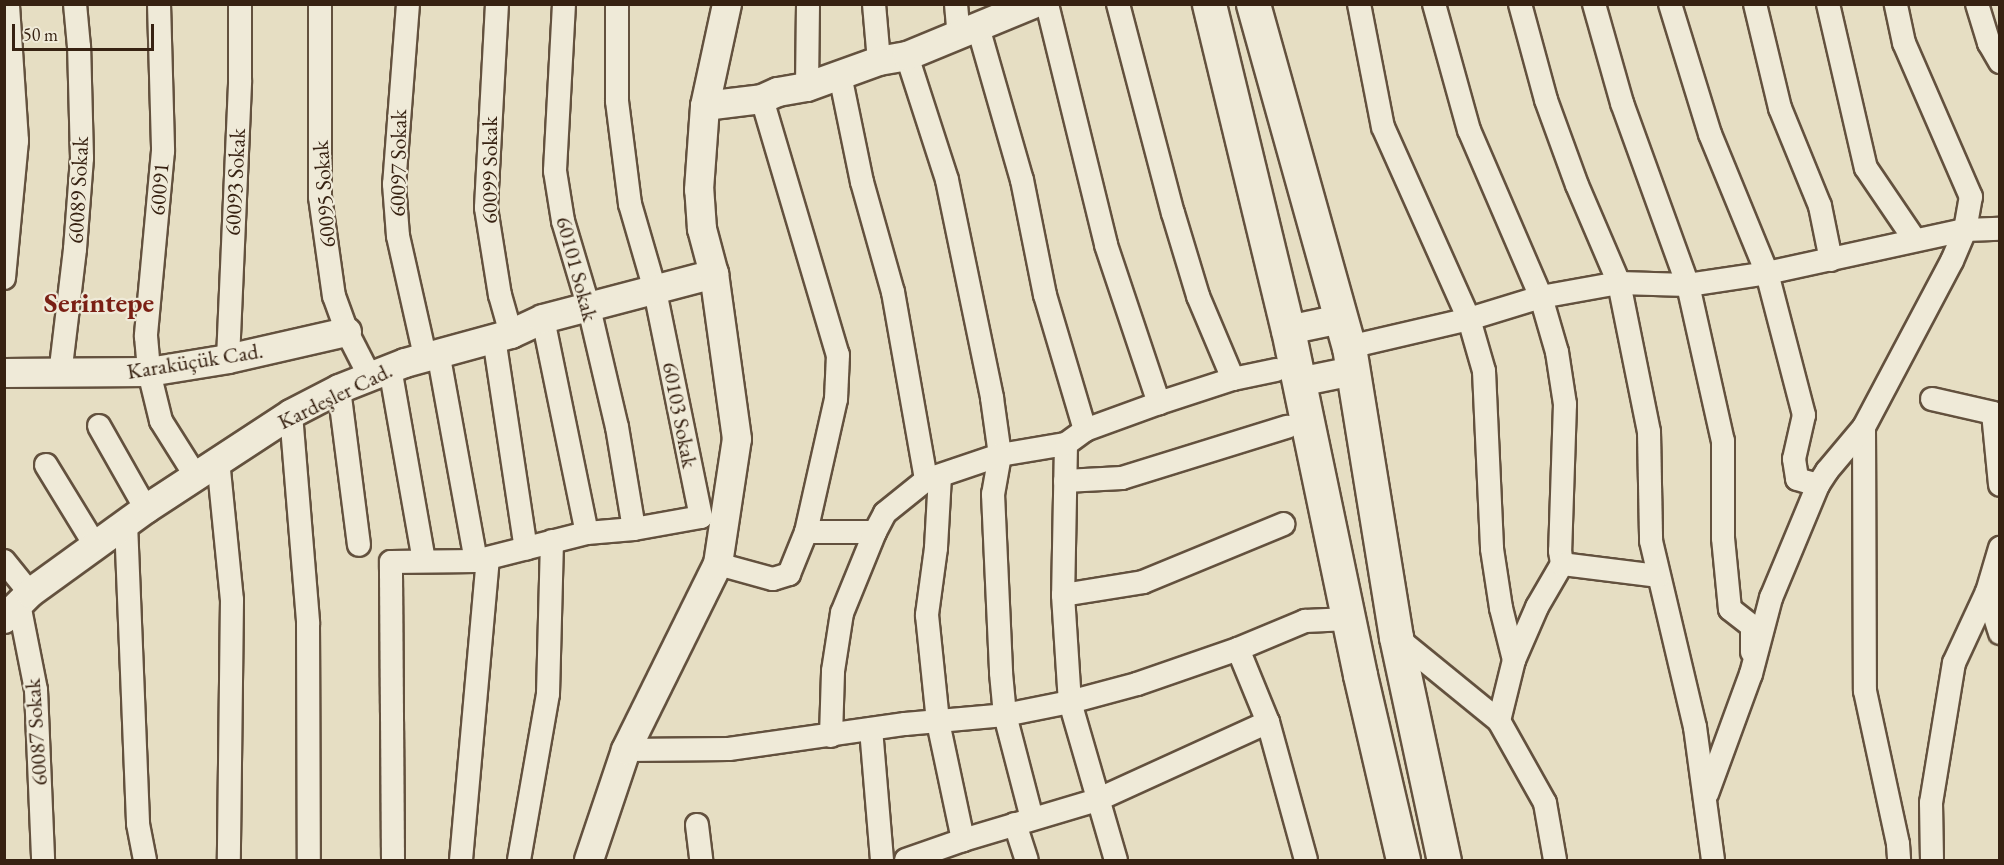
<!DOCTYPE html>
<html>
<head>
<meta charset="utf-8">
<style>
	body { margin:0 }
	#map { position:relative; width:2004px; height:865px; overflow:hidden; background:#e6dec3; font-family:"EB Garamond",serif }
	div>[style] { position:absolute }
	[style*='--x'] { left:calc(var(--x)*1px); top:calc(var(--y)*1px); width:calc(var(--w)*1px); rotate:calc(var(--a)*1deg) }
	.roads { filter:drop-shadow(2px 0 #63513e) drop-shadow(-2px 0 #63513e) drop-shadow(0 2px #63513e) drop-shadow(0 -2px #63513e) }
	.minor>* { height:22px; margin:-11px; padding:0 11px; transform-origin:11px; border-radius:11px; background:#efead8 }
	.tertiary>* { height:28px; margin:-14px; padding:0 14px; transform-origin:14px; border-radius:14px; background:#efead8 }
	.secondary>* { height:33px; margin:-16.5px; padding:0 16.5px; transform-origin:16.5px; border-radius:16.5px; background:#efead8 }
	span { translate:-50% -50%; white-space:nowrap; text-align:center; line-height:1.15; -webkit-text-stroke:4.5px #efead8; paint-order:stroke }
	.street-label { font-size:22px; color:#372212 }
	.district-label { font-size:28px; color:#7a1f14; font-weight:700 }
	.frame { position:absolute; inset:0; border:6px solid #372212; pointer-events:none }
	.scale { position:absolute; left:12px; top:24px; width:142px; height:27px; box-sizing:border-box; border:3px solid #372212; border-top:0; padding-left:8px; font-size:18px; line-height:21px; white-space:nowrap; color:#372212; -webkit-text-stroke:4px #efead8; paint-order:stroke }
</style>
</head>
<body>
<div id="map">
	<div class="roads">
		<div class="minor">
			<div style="--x:159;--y:4;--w:147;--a:88.4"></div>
			<div style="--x:163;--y:151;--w:186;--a:95.3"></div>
			<div style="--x:146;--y:336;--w:36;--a:85"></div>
			<div style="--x:149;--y:372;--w:50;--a:76.2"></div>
			<div style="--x:161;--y:421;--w:64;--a:57.8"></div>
			<div style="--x:320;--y:4;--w:193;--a:90"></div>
			<div style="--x:320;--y:197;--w:100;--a:82"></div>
			<div style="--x:334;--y:296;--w:38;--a:70"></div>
			<div style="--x:347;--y:332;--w:48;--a:62.9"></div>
			<div style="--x:408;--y:4;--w:181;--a:94.4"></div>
			<div style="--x:394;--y:184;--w:52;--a:85.6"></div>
			<div style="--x:398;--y:236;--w:123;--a:77.3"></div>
			<div style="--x:497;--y:4;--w:204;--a:93.1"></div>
			<div style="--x:486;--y:208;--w:88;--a:80.9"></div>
			<div style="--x:500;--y:295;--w:41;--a:74.2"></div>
			<div style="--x:564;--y:4;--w:167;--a:93.1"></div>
			<div style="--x:555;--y:171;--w:51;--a:80.9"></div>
			<div style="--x:563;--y:221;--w:91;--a:73.4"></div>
			<div style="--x:589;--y:308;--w:122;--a:76.8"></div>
			<div style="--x:617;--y:427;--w:103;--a:80.5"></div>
			<div style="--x:874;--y:4;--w:57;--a:85"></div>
			<div style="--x:956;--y:4;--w:32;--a:85"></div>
			<div style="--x:1047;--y:4;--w:248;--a:76.2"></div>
			<div style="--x:1106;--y:245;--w:167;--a:71.5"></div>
			<div style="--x:1118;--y:4;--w:216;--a:75.3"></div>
			<div style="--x:1173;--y:213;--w:87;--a:73.2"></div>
			<div style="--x:1198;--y:296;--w:90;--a:67.1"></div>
			<div style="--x:1359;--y:4;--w:125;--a:79"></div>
			<div style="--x:1383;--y:127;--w:210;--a:65.9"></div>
			<div style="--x:1469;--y:319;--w:54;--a:73.9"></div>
			<div style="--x:1484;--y:371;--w:178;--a:87.4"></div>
			<div style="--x:1492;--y:549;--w:60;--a:81.3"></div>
			<div style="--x:1501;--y:608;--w:54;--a:76"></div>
			<div style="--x:1434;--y:4;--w:131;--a:74.5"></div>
			<div style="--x:1469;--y:130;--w:182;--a:66.7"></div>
			<div style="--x:1541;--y:297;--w:57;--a:73.8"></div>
			<div style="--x:1557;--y:352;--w:53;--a:81.3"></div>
			<div style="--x:1565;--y:404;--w:147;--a:91.9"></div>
			<div style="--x:1560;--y:551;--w:13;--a:81"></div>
			<div style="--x:1520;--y:4;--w:99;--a:74.8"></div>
			<div style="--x:1546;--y:100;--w:90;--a:70"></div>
			<div style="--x:1577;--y:185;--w:107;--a:66.8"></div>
			<div style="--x:1619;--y:283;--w:152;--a:78.6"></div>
			<div style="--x:1649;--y:432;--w:109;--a:88.9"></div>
			<div style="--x:1651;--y:541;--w:191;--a:76.7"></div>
			<div style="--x:1695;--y:727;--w:134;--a:82.3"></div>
			<div style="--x:1594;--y:4;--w:103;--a:74.2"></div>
			<div style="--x:1622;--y:103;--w:194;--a:70.1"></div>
			<div style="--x:1688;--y:285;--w:160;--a:77.4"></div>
			<div style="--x:1723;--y:441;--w:97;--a:90"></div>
			<div style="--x:1723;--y:538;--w:71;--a:84.4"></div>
			<div style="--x:1730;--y:609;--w:28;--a:38"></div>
			<div style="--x:1752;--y:626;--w:26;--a:90"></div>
			<div style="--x:1670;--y:4;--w:136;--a:72.9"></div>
			<div style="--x:1710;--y:134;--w:150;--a:67.7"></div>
			<div style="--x:1767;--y:273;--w:147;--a:75.4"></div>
			<div style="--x:1804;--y:415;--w:45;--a:102.8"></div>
			<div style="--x:1794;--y:459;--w:20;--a:81"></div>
			<div style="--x:1797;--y:479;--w:22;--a:16"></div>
			<div style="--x:1755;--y:4;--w:107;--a:76.5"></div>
			<div style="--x:1780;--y:108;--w:106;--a:67.8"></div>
			<div style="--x:1820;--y:206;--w:55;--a:78.5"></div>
			<div style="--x:1828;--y:4;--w:168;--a:77"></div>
			<div style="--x:1866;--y:168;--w:87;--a:55.8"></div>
			<div style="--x:1977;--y:4;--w:41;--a:72.9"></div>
			<div style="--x:1989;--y:43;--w:22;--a:60"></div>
			<div style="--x:978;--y:27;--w:159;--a:74"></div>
			<div style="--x:1022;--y:180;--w:117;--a:78.7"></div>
			<div style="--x:1045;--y:295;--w:141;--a:73.5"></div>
			<div style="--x:907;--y:56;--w:130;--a:72.1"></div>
			<div style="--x:947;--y:180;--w:223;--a:78.3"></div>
			<div style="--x:992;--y:398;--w:58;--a:82"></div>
			<div style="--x:1000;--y:455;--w:40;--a:100"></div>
			<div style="--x:993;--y:494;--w:179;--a:87.4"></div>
			<div style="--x:1001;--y:673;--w:42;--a:84.6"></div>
			<div style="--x:1005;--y:715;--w:107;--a:75.4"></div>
			<div style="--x:840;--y:75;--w:109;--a:78.4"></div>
			<div style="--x:862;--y:182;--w:114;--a:74.3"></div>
			<div style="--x:893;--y:292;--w:191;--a:80"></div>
			<div style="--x:807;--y:87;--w:83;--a:-89.3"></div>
			<div style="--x:762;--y:99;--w:267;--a:73.5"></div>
			<div style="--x:838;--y:355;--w:44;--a:92.6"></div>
			<div style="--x:836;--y:399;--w:136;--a:102.7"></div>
			<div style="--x:4;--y:278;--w:138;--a:-84.6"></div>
			<div style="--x:17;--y:141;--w:137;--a:-93.8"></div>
			<div style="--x:543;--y:319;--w:218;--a:78.4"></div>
			<div style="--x:494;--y:338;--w:213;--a:81.4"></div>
			<div style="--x:1349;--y:347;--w:123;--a:-13.1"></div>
			<div style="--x:1469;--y:319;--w:75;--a:-17"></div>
			<div style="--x:1541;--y:297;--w:79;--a:-10.2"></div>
			<div style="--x:1619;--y:283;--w:69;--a:1.7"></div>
			<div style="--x:1688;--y:285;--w:80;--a:-8.6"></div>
			<div style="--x:1767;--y:273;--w:203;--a:-12.3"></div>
			<div style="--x:1965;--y:230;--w:35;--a:-2"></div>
			<div style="--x:438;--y:352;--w:212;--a:79.7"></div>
			<div style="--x:228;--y:359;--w:279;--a:-87.5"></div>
			<div style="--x:240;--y:80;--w:76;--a:-90"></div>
			<div style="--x:390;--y:368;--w:196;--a:80"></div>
			<div style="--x:60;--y:375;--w:127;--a:-83.2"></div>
			<div style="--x:75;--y:249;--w:91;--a:-85.6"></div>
			<div style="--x:82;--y:158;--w:111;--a:-91.5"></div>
			<div style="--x:79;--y:47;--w:43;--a:-95.3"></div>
			<div style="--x:339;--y:389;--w:157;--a:82.7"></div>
			<div style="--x:1932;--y:399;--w:63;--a:12.9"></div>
			<div style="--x:1993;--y:413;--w:72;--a:84.4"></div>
			<div style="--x:291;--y:414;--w:210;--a:85.3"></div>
			<div style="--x:308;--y:623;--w:237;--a:89.8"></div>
			<div style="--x:99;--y:426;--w:95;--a:60.5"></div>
			<div style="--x:1864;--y:427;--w:264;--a:89.8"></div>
			<div style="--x:1865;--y:691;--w:157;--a:77.8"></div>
			<div style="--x:1898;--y:844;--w:16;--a:86"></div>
			<div style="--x:1066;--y:444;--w:151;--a:91.1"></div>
			<div style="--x:1063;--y:595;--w:107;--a:86.3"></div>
			<div style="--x:1070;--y:702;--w:165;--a:73.8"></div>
			<div style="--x:218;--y:460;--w:141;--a:84.3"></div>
			<div style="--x:232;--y:600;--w:260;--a:90.7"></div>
			<div style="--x:46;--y:465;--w:94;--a:58.5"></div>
			<div style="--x:940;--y:476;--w:72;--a:93.2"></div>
			<div style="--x:936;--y:548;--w:68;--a:97.7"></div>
			<div style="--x:927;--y:615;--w:108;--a:84.1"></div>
			<div style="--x:938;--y:722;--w:121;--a:78"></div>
			<div style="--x:1065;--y:481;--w:57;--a:-3"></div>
			<div style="--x:1122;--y:478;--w:173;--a:-17.2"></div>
			<div style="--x:126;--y:523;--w:301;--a:87.7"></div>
			<div style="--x:138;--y:824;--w:37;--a:79"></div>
			<div style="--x:4;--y:561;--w:41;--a:50.9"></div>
			<div style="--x:718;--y:564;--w:57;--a:15.3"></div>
			<div style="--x:773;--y:579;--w:17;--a:-17"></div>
			<div style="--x:789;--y:574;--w:45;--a:-68"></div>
			<div style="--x:806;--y:532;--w:69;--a:0"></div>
			<div style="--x:875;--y:532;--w:21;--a:-62"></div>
			<div style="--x:885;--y:513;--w:53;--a:-38.8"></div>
			<div style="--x:926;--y:480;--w:78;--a:-18.7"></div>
			<div style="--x:1000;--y:455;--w:67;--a:-9.5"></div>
			<div style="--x:1066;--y:444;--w:24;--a:-36"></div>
			<div style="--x:1085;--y:430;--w:79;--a:-20"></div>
			<div style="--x:1159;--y:403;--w:78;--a:-18"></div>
			<div style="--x:1233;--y:379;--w:44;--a:-11.8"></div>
			<div style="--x:1987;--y:592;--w:43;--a:72.4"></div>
			<div style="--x:1063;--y:595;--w:81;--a:-9.2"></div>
			<div style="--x:1143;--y:582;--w:152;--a:-22.4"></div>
			<div style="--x:19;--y:604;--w:88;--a:78.8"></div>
			<div style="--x:36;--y:690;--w:170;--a:87.6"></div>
			<div style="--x:1396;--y:637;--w:133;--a:39.2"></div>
			<div style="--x:1499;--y:721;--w:94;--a:60.7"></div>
			<div style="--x:1545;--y:803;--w:58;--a:80"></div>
			<div style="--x:1238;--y:649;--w:79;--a:67.7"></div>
			<div style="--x:1268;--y:722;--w:143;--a:74.6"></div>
			<div style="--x:1499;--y:721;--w:63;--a:-76.2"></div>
			<div style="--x:1514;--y:660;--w:58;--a:-66.5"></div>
			<div style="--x:1537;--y:607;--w:50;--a:-59.8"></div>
			<div style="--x:1562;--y:564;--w:97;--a:7.1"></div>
			<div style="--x:871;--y:729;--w:131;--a:85.2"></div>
			<div style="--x:831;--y:736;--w:65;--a:-88.2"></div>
			<div style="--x:833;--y:671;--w:59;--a:-81.2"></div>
			<div style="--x:842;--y:613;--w:87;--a:-67.8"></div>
			<div style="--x:626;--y:750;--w:103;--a:-0.6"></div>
			<div style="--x:729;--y:749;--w:178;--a:-8.1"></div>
			<div style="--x:905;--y:724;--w:100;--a:-5.1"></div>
			<div style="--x:1005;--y:715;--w:66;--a:-11.3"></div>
			<div style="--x:1070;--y:702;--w:69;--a:-15"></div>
			<div style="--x:1137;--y:684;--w:107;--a:-19.1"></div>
			<div style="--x:1238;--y:649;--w:73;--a:-22.7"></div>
			<div style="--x:1305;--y:621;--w:44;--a:-2.6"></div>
			<div style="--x:1707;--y:794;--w:128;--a:-69.9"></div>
			<div style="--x:1751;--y:674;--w:79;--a:-75.3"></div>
			<div style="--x:1771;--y:598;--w:122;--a:-67.4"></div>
			<div style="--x:1818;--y:485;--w:17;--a:-57"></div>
			<div style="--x:1827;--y:471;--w:57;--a:-49.9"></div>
			<div style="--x:1864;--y:427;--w:188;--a:-62.1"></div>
			<div style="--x:1952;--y:261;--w:34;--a:-67"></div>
			<div style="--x:1965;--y:230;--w:34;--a:-80"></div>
			<div style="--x:1971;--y:197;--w:168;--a:-113.5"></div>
			<div style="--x:1904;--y:43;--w:40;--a:-102"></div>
			<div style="--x:1015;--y:824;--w:38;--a:72"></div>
			<div style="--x:697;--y:825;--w:35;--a:83"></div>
			<div style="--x:393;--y:860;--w:298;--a:-90.4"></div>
			<div style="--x:391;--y:562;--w:85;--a:-0.7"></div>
			<div style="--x:476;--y:561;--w:114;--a:-14.2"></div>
			<div style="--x:587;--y:533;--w:47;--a:-4.9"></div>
			<div style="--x:634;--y:529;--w:68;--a:-10.2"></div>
			<div style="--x:701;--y:517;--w:232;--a:-101.5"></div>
			<div style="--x:655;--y:290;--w:90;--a:-106.2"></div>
			<div style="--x:630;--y:204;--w:104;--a:-97.2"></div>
			<div style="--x:617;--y:101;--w:97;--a:-90"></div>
			<div style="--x:461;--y:860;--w:302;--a:-84.9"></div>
			<div style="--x:519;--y:860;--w:169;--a:-80.1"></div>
			<div style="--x:548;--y:694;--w:153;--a:-88.5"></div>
			<div style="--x:906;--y:860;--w:60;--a:-19.3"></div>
			<div style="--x:963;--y:840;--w:140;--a:-16.6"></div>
			<div style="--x:1097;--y:800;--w:188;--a:-24.5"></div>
			<div style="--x:1932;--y:860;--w:57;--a:-91"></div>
			<div style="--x:1931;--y:803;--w:142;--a:-80.7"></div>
			<div style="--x:1954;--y:663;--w:78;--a:-65.1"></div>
			<div style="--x:1987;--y:592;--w:46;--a:-73.5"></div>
		</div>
		<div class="tertiary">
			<div style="--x:705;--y:106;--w:57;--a:-7"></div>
			<div style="--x:762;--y:99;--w:17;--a:-24"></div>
			<div style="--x:778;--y:92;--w:29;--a:-10"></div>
			<div style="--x:807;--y:87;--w:77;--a:-19.9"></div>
			<div style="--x:879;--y:61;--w:28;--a:-10"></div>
			<div style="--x:907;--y:56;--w:136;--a:-22.4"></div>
			<div style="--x:1288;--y:330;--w:54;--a:-11.7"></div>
			<div style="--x:4;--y:373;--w:145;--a:-0.4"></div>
			<div style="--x:149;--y:372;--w:80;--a:-9.3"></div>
			<div style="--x:228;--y:359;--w:122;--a:-12.8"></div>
			<div style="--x:1299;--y:382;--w:55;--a:-11.5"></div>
			<div style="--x:4;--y:619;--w:37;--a:-45"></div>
			<div style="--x:30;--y:593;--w:143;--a:-35.9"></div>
			<div style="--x:146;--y:509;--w:173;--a:-33.2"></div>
			<div style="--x:291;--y:414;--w:54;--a:-27.5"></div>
			<div style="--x:339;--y:389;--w:71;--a:-21.5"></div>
			<div style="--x:405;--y:363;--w:110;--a:-15.3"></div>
			<div style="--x:511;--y:334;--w:35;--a:-25"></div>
			<div style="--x:543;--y:319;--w:177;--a:-14.7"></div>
			<div style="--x:589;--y:860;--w:116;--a:-71.4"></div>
			<div style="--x:626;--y:750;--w:208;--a:-63.7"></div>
			<div style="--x:718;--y:564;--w:126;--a:-81.4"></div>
			<div style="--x:737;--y:439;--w:167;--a:-97.9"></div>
			<div style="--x:714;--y:274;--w:47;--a:-104.9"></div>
			<div style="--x:702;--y:229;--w:39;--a:-94"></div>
			<div style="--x:699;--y:190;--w:84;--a:-85.9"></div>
			<div style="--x:705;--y:106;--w:104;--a:-77.8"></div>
		</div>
		<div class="secondary">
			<div style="--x:1209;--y:4;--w:335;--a:76.4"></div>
			<div style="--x:1288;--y:330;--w:352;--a:78.2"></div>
			<div style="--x:1360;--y:675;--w:190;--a:76.9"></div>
			<div style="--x:1253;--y:4;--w:356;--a:74.4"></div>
			<div style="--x:1349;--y:347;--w:294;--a:80.8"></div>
			<div style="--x:1396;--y:637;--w:228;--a:77.9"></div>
		</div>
	</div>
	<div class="street-label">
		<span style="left:398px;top:163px;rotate:-89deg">60097 Sokak</span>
		<span style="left:490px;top:170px;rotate:-90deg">60099 Sokak</span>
		<span style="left:235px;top:182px;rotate:-87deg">60093 Sokak</span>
		<span style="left:159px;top:189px;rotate:-85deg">60091</span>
		<span style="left:78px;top:190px;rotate:-87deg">60089 Sokak</span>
		<span style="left:324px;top:194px;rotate:-94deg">60095 Sokak</span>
		<span style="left:577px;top:269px;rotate:75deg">60101 Sokak</span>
		<span style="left:195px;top:361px;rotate:-9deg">Karaküçük Cad.</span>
		<span style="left:335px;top:396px;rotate:-26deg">Kardeşler Cad.</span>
		<span style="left:680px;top:415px;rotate:79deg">60103 Sokak</span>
		<span style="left:36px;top:732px;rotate:-94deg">60087 Sokak</span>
	</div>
	<div class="district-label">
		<span style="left:99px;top:302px">Serintepe</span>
	</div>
	<div class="frame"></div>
	<div class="scale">50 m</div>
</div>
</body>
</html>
